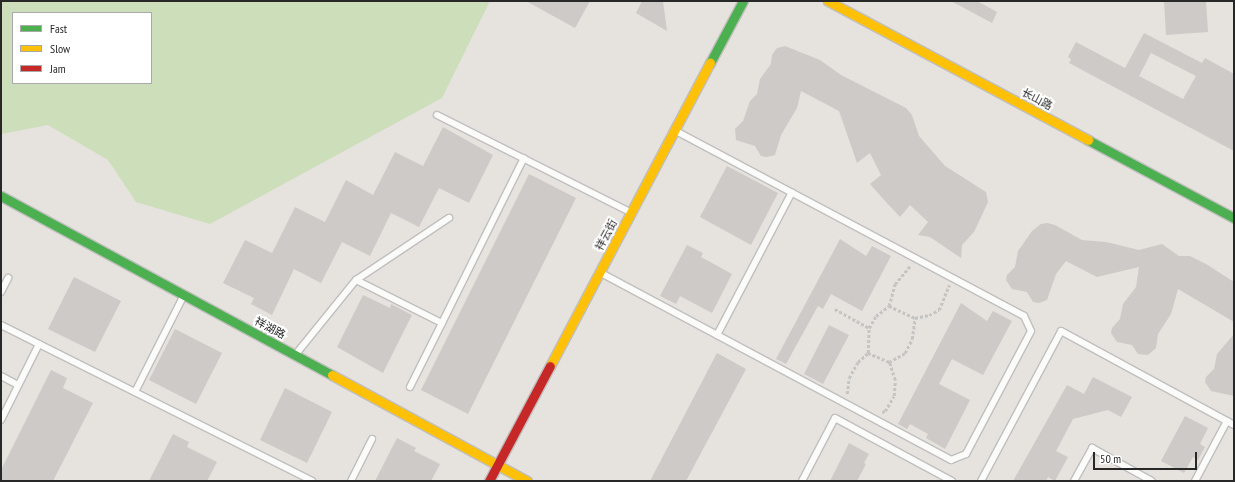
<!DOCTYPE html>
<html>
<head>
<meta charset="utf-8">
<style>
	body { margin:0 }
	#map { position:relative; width:1235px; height:482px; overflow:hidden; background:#e6e2de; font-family:"PT Sans Narrow","Noto Sans SC",sans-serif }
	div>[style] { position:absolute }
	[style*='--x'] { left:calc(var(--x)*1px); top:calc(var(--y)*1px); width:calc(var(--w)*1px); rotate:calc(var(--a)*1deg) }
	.green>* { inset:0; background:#cddeba }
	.building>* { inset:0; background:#cdcac7 }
	.path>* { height:2.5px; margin-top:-1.25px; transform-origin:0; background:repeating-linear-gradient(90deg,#c4c4c3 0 3px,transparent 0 5px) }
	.roads { filter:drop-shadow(1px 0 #c0bfbf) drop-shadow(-1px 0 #c0bfbf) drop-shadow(0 1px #c0bfbf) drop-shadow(0 -1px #c0bfbf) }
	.lane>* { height:6px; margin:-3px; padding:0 3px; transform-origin:3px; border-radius:3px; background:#fbfbfa }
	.fast>* { height:9px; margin:-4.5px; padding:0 4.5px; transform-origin:4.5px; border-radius:4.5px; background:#4caf50 }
	.slow>* { height:9px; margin:-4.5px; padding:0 4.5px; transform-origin:4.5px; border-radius:4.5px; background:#ffc107 }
	.jam>* { height:9px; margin:-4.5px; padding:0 4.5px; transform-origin:4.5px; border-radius:4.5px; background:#c62828 }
	span { translate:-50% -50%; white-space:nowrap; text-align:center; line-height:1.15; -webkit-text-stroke:4px #fff; paint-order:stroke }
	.street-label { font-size:11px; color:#282828 }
	.frame { position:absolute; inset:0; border:2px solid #282828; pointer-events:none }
	.legend { position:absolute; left:12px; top:12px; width:140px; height:72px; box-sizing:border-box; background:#fff; border:1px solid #a9a9a9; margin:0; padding:5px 7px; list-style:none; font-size:12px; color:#282828 }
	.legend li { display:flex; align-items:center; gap:8px; height:20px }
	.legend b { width:20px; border:1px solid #a9a9a9 }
	.scale { position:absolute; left:1093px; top:452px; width:104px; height:18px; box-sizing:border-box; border:2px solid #282828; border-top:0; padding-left:5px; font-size:12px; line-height:14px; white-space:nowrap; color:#282828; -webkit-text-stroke:3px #fff; paint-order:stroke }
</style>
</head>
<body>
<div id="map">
	<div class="green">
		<div style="clip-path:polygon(evenodd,1px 1px,490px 1px,442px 98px,210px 224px,136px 202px,108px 160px,48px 125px,1px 134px,1px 1px,13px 13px,151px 13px,151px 83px,13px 83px,13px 13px)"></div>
	</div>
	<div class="building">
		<div style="clip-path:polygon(526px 1px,590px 1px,575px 28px)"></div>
		<div style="clip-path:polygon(642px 1px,663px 1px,667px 31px,636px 13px)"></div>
		<div style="clip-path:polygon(951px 1px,977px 1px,997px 12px,992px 23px)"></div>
		<div style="clip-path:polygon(1164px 1px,1206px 1px,1208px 32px,1166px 35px)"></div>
		<div style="clip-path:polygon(evenodd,1144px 33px,1202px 63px,1205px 58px,1234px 74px,1234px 151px,1069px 63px,1071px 59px,1068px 57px,1076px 42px,1125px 68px,1144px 33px,1151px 53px,1196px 76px,1183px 99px,1139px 76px,1151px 53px)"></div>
		<div style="clip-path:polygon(785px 46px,820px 60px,841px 75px,906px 108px,912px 115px,919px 136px,945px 166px,986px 192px,988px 202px,974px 232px,962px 245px,961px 258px,930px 237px,918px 235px,928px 222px,910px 205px,900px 217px,886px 202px,870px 184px,881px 175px,870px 153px,857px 163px,839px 111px,801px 91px,797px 108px,781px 135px,775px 155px,767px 157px,761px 156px,755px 146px,736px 140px,735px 129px,743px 121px,750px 101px,757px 94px,760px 79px,771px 64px,772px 55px,777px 48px)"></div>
		<div style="clip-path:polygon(443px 127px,493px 155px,469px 203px,439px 188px,419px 227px,391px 213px,370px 256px,342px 242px,321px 283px,294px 269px,272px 315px,251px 304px,254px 298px,223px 283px,245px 240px,272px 253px,295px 207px,325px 222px,346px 180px,373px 195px,395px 152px,423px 166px)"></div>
		<div style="clip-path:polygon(727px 166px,778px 193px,751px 245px,700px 217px)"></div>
		<div style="clip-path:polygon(529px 174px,576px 198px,468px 414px,421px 390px)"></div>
		<div style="clip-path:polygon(1047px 223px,1055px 225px,1082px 240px,1106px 242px,1139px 250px,1162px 244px,1179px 256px,1190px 256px,1206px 264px,1234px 282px,1234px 322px,1178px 289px,1171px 314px,1158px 334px,1156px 348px,1148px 355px,1138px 354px,1132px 345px,1117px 342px,1111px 333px,1112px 328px,1120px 319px,1123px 304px,1136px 287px,1139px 267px,1097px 277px,1066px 261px,1056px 274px,1047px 300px,1039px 303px,1033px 302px,1027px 292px,1012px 289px,1006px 280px,1007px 275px,1015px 267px,1018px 251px,1032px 231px,1041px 224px)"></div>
		<div style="clip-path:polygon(840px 239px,866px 256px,872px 246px,891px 256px,862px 311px,831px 294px,823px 309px,818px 306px,786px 364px,776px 359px)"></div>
		<div style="clip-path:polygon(687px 245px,703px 253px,701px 257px,732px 274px,712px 313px,680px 296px,676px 304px,660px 296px)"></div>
		<div style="clip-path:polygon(74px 277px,121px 301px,95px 352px,48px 329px)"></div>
		<div style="clip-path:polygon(363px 295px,390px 308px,391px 304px,412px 315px,383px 373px,337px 347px)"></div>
		<div style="clip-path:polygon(961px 303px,987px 321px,993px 311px,1012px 321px,983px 375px,952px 359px,939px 384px,970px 400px,945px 449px,926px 438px,928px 434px,910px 424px,907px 429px,898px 424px)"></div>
		<div style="clip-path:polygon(829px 325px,849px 335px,823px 384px,804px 374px)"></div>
		<div style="clip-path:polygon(175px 329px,222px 353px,196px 404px,149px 380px)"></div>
		<div style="clip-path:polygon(1234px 334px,1234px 396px,1211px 391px,1205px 382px,1206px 377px,1214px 369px,1217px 354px)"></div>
		<div style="clip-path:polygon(717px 353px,746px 369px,686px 481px,650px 481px)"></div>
		<div style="clip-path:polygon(51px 370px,67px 378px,63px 388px,93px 403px,53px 481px,1px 481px,1px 470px)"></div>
		<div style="clip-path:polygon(1093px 377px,1132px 397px,1121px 417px,1108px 410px,1073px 419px,1056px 451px,1068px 457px,1055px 481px,1048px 477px,1046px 481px,1013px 481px,1067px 385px,1084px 394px)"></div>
		<div style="clip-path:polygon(285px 388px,332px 412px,307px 463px,260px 440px)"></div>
		<div style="clip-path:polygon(1185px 416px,1208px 428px,1200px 444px,1205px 447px,1198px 460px,1193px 457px,1184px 473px,1161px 461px)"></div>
		<div style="clip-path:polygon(173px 434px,189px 442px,187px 447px,217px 462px,207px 481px,149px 481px)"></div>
		<div style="clip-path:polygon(397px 438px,416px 448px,414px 451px,440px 464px,431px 481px,375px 481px)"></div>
		<div style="clip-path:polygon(849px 443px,869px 454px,864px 463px,866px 464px,857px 481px,830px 481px)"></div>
	</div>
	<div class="path">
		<div style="--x:889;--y:306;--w:29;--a:25"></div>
		<div style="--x:915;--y:318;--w:14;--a:-12"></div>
		<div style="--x:929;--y:315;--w:11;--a:-27"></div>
		<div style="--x:939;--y:310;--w:27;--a:-68"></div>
		<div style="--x:835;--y:309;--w:39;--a:29"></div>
		<div style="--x:869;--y:328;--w:14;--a:-60"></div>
		<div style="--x:876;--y:316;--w:16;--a:-38"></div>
		<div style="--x:889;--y:306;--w:23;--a:-75"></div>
		<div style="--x:895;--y:284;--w:23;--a:-50"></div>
		<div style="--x:868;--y:353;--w:23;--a:23"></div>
		<div style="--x:889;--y:362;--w:18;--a:-29"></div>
		<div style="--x:905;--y:353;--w:16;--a:-63"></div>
		<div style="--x:912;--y:339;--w:21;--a:-82"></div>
		<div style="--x:847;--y:394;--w:16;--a:-83"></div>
		<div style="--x:849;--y:378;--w:18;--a:-61"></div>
		<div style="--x:858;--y:362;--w:13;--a:-42"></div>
		<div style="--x:868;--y:353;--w:25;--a:-88"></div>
		<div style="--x:882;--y:412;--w:3;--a:-18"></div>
		<div style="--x:885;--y:411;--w:17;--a:-59"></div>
		<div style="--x:894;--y:396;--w:16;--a:-86"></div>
		<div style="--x:895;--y:380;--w:19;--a:-108"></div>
	</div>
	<div class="roads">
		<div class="lane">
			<div style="--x:437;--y:115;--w:216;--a:26.7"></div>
			<div style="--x:601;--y:273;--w:397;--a:28.1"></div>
			<div style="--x:951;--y:460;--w:16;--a:-22"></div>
			<div style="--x:966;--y:454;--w:139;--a:-62.1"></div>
			<div style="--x:1031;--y:331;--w:17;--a:-115"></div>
			<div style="--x:1024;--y:316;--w:394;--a:-152"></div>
			<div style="--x:356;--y:280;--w:96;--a:26.6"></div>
			<div style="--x:442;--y:323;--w:184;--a:-63.6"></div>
			<div style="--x:1;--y:292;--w:16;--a:-63"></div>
			<div style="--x:1;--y:325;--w:348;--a:26.6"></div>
			<div style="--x:717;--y:335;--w:161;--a:-62.3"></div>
			<div style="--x:296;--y:354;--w:95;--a:-51"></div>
			<div style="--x:356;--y:280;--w:112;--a:-33.7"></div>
			<div style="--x:1;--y:376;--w:19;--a:28"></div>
			<div style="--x:410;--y:387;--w:72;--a:-63.4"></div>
			<div style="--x:135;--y:392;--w:109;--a:-63.2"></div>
			<div style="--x:1;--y:420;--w:85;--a:-63.4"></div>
			<div style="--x:351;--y:481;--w:47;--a:-63.4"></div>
			<div style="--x:802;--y:481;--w:71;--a:-62.4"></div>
			<div style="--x:835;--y:418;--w:133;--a:28.3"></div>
			<div style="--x:981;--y:481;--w:170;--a:-61.9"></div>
			<div style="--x:1061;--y:331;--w:197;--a:28.5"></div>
			<div style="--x:1074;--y:481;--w:38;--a:-61"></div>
			<div style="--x:1092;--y:448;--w:68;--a:28.8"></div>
			<div style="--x:1195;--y:481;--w:68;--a:-61.9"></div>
		</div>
		<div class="fast">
			<div style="--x:710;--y:63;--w:70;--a:-62"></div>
			<div style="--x:1088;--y:140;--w:166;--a:28.1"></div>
			<div style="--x:1;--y:196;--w:376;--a:28.4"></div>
		</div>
		<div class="slow">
			<div style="--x:828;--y:1;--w:295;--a:28.1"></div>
			<div style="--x:550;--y:366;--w:343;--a:-62.2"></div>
			<div style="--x:332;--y:375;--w:222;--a:28.5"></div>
		</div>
		<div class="jam">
			<div style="--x:489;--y:481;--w:130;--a:-62.1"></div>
		</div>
	</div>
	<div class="street-label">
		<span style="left:1037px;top:99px;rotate:28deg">长山路</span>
		<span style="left:606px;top:235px;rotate:-62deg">祥云街</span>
		<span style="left:270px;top:328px;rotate:28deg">祥湖路</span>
	</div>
	<div class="frame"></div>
	<ul class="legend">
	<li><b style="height:5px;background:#4caf50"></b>Fast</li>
	<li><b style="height:5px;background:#ffc107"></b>Slow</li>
	<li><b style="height:5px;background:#c62828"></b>Jam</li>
	</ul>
	<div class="scale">50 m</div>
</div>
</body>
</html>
